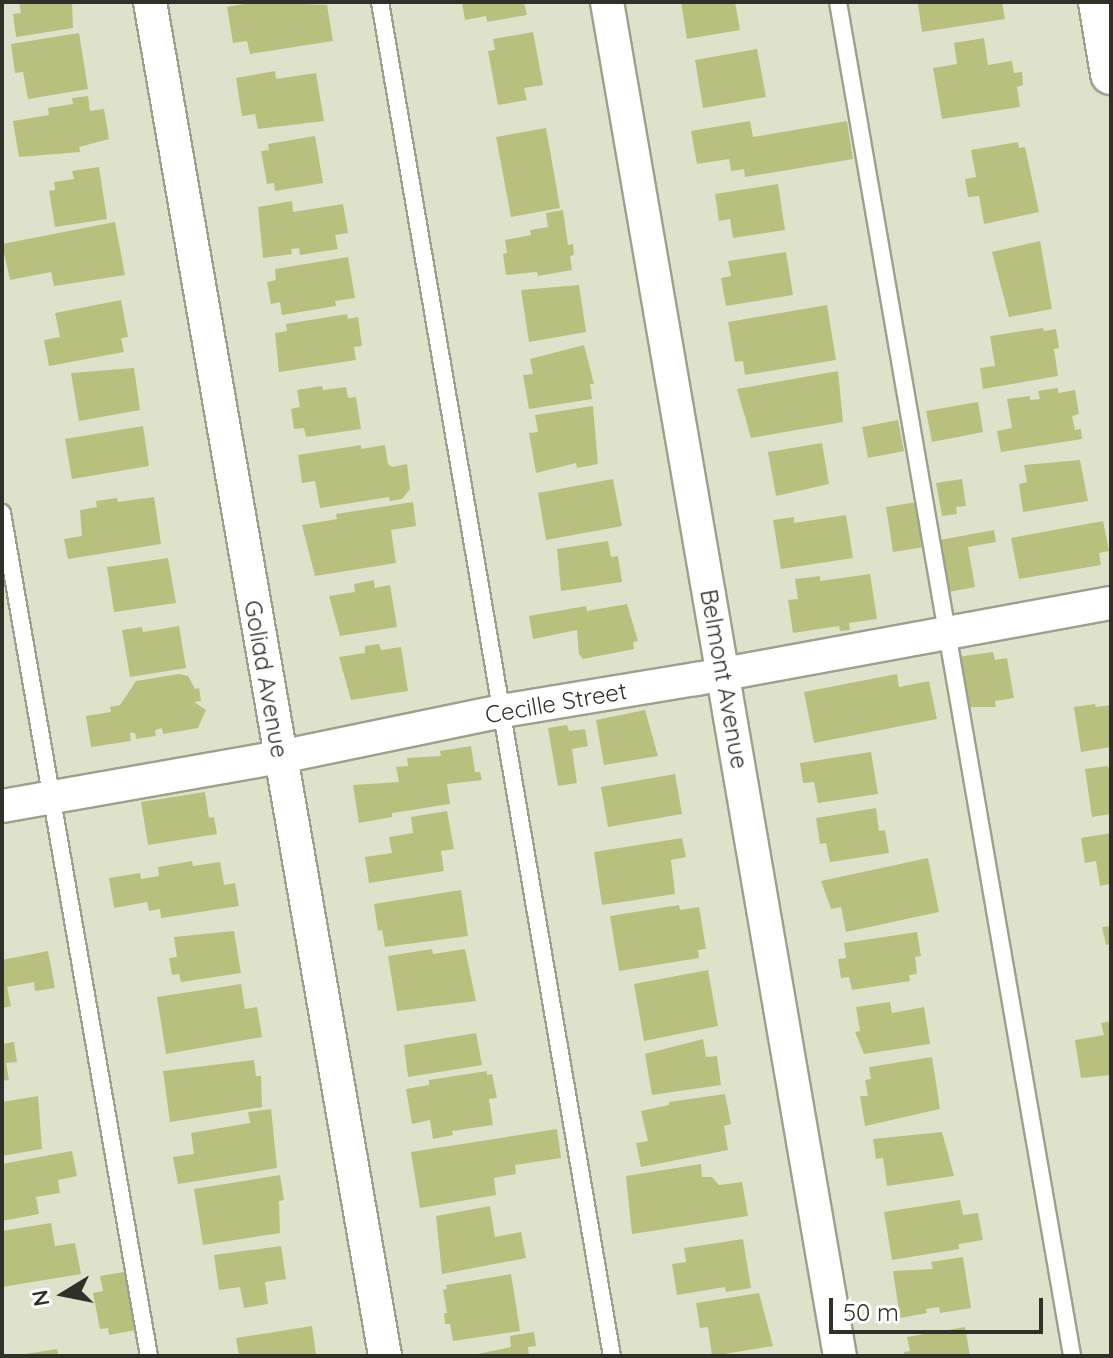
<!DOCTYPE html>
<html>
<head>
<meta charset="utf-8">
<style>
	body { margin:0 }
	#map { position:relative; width:1113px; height:1358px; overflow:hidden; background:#dfe2ca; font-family:Quicksand,sans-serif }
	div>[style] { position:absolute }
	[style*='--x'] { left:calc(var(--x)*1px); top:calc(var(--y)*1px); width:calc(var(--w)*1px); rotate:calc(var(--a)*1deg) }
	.building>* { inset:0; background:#b9c07e }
	.roads { filter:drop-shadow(2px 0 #9da08a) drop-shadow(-2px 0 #9da08a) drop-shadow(0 2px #9da08a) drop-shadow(0 -2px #9da08a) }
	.service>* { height:16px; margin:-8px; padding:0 8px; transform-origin:8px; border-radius:8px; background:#fff }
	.minor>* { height:32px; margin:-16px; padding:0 16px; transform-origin:16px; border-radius:16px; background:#fff }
	.tertiary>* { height:40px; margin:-20px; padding:0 20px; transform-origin:20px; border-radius:20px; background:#fff }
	span { translate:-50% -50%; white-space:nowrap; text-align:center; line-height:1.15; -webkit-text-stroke:8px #fff; paint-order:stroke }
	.street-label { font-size:24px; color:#2f3027 }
	.frame { position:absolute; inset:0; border:4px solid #2f3027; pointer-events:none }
	.north { position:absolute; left:24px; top:1254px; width:80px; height:80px; -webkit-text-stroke:6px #fff; paint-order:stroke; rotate:260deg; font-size:22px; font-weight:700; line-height:32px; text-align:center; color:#2f3027 }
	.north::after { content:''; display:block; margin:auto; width:28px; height:36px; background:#2f3027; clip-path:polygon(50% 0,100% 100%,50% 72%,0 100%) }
	.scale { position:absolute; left:829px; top:1298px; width:214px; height:36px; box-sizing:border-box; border:4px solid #2f3027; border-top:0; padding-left:10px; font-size:24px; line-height:28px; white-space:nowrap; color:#2f3027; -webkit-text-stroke:6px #fff; paint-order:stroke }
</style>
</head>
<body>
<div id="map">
	<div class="building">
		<div style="clip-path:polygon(19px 2px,72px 2px,73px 28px,16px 37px,13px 14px,21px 13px)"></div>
		<div style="clip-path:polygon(255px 2px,327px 5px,333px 41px,250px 54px,247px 41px,233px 43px,227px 7px)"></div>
		<div style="clip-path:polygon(462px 2px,524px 2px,527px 15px,487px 22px,486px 16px,465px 20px)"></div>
		<div style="clip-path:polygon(681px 2px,735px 2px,740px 30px,687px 39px)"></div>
		<div style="clip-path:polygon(922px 2px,1002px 2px,1005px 19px,922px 32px,918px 4px)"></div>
		<div style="clip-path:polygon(533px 32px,543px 85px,524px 88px,527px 100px,498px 105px,488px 51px,495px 50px,493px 39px)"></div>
		<div style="clip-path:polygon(79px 33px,88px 89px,28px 99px,23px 72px,15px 73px,11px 44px)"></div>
		<div style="clip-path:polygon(984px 38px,988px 65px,1012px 61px,1014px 73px,1022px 72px,1023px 85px,1017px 87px,1020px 107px,942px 119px,933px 68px,957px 64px,954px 43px)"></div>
		<div style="clip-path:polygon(757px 49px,766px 97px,703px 108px,695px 60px)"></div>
		<div style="clip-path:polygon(275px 71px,276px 79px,316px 73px,324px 121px,258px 129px,255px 114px,242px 116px,236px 78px)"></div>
		<div style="clip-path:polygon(88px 96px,90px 111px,104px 109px,109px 139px,79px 147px,80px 152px,19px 157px,13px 121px,49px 115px,48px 108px,73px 104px,72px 98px)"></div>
		<div style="clip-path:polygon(750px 121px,753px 137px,847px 121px,853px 159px,745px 177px,744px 169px,731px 171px,729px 159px,697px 164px,691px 131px)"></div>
		<div style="clip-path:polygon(546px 128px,560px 208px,511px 217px,496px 137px)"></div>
		<div style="clip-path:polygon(315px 136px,323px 183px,275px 191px,274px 183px,267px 184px,261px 151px,269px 150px,268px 144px)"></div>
		<div style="clip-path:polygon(1018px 142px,1019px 148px,1025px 147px,1039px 212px,984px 224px,979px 196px,968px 197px,965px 179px,976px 177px,971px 150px)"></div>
		<div style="clip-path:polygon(99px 167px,107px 219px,55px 227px,49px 191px,55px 190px,54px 182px,74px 179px,72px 171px)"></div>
		<div style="clip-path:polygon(778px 184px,785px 230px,733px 238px,730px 219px,719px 221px,715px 194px)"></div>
		<div style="clip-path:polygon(292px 201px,293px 212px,343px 204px,348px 233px,335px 235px,338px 249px,300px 255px,299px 248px,291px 249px,292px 254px,263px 258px,258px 207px)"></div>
		<div style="clip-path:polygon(563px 210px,568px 245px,573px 244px,574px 255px,570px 256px,572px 270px,538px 276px,537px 272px,506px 275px,503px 254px,507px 253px,505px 240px,531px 235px,530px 230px,548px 227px,546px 213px)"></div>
		<div style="clip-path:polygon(115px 222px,125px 275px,54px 286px,51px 272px,10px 280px,2px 244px)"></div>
		<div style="clip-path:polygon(1040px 241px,1052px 309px,1009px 317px,992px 252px)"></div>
		<div style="clip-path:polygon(786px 252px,793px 295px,726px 306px,721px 278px,731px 276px,728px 261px)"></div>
		<div style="clip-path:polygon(348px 257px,355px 298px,335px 301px,336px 306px,282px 315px,280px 302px,271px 304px,267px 282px,276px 280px,275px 269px)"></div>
		<div style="clip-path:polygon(579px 285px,586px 332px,529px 342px,521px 290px)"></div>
		<div style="clip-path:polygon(121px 300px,128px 337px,121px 338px,124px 352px,49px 366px,44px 340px,60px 337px,55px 313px)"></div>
		<div style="clip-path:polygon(827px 305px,836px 360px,745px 375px,743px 361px,735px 362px,728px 322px)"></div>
		<div style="clip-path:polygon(347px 314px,348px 319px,358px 317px,362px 346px,354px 347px,356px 360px,279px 372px,275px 333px,287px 331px,286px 324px)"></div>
		<div style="clip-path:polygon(1043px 328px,1044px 331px,1056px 329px,1059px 348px,1054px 349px,1058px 376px,983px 389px,980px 368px,995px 366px,990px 336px)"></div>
		<div style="clip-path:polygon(584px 345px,594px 384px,590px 384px,592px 399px,529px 409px,523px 375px,533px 374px,530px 359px)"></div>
		<div style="clip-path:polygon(134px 368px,140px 410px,79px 421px,71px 373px)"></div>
		<div style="clip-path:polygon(838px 371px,843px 422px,751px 438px,737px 389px)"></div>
		<div style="clip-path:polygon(322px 386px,323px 390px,346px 387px,348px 398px,356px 397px,361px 429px,306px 437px,304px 428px,294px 429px,291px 409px,300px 407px,297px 390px)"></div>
		<div style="clip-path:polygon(1058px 388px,1058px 393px,1075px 390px,1079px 414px,1072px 416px,1075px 430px,1081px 429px,1082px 439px,1001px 452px,997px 431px,1012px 428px,1007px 399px,1030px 396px,1030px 400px,1040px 399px,1038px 391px)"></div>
		<div style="clip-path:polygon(978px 402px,983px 432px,932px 442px,926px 411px)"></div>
		<div style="clip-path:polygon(593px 406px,598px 464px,577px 468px,576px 463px,536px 473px,529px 433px,538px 432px,535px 415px)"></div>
		<div style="clip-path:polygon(898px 420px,904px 451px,868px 458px,862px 427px)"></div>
		<div style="clip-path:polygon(143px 426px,149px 466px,72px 479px,65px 439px)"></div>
		<div style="clip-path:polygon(822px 443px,829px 484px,776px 496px,768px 452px)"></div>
		<div style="clip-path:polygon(361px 445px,361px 449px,385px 445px,388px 464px,392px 467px,407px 464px,410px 489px,402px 499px,390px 501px,389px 497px,320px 508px,315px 481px,302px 483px,298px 455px)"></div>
		<div style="clip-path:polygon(1080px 460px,1088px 501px,1023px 512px,1019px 484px,1027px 482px,1024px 465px)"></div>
		<div style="clip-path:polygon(613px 479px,622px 526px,546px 540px,538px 493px)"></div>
		<div style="clip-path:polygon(962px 479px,966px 506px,956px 507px,957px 514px,942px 516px,936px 483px)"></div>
		<div style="clip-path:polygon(154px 497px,161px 544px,68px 559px,64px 539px,82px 536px,80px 510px,97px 507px,96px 501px,117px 498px,118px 502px)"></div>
		<div style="clip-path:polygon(413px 502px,416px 526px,391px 530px,396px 563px,315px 576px,302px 525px,337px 519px,336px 514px)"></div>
		<div style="clip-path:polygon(917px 502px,924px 547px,893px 552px,886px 507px)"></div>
		<div style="clip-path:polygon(846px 515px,853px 558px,781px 569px,773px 520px,794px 517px,794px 523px)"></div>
		<div style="clip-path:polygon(1103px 521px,1109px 551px,1099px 553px,1101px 565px,1019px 579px,1011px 538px)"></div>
		<div style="clip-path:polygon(994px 530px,996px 542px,968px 547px,975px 587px,949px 592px,940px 540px)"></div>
		<div style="clip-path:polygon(608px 541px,611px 557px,618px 556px,622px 582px,561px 591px,557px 549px)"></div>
		<div style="clip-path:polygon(168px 558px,176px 603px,114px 612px,107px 567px)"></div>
		<div style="clip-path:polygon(870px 574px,877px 619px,849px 623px,850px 630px,840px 631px,839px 626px,793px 633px,788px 600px,798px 599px,795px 579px,820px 576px,820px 581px)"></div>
		<div style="clip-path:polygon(374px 580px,375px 588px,390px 585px,397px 627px,340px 636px,329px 596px,355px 592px,354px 584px)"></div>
		<div style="clip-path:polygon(627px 604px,638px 641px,633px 642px,634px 649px,583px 659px,579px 654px,577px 630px,533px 639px,529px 616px,586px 606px,587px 611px)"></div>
		<div style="clip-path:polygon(179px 626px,186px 668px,130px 677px,122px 630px,142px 627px,143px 632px)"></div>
		<div style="clip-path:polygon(379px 644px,381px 650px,401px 647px,408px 691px,351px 700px,339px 657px,365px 653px,365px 646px)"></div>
		<div style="clip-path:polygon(993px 652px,995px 660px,1007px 658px,1014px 698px,995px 701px,996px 707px,966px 707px,957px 657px)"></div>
		<div style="clip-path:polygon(179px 674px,188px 676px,195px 689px,199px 688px,201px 701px,194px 702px,206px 710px,198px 728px,163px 734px,162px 728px,155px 730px,156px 736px,136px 739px,135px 733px,130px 733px,131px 741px,91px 747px,86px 716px,111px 712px,110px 707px,120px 705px,136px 681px)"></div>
		<div style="clip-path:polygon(897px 674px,899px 687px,929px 681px,937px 719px,814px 743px,804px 692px)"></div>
		<div style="clip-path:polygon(1095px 704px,1096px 707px,1111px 705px,1111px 747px,1081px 752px,1074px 707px)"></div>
		<div style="clip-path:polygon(645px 710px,658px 756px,604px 765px,596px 720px)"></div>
		<div style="clip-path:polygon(567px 725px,569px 731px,585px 729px,588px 746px,572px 749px,577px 783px,558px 786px,548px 728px)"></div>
		<div style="clip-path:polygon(471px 746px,475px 772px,480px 772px,482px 780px,447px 784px,450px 804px,392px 813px,392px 817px,359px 823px,353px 785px,399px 782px,396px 767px,408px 766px,407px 758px,441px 756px,440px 751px)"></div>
		<div style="clip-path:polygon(871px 752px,878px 794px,818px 803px,814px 782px,803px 783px,800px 763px)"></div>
		<div style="clip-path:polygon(1107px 766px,1111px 770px,1111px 814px,1092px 817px,1085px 769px)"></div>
		<div style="clip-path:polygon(675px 774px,682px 814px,608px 827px,601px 787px)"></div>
		<div style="clip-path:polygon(205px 792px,209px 818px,214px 817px,217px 834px,148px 845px,141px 802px)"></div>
		<div style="clip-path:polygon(876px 808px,879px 831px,885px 830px,889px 853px,830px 862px,826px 843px,820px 844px,816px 818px)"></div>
		<div style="clip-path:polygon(447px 811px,454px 849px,441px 851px,444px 871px,369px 883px,365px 857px,392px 853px,389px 837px,413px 833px,411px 817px)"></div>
		<div style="clip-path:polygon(1111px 833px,1111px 884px,1100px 886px,1096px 861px,1085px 863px,1081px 838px)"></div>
		<div style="clip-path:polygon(682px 838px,686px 857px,671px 860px,675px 894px,602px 905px,594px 852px)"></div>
		<div style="clip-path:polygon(928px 858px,939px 912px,846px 932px,841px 907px,831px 909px,821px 881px)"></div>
		<div style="clip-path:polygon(192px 861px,193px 866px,220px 862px,224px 885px,235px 883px,239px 906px,161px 918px,160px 909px,149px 911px,147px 902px,114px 908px,109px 878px,140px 873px,141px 879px,159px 876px,158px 867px)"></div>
		<div style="clip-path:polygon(461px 890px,468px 936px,385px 947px,382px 930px,378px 931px,374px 904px)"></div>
		<div style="clip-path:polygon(679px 905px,680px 910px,699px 907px,706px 949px,698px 950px,699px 958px,619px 971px,610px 916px)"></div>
		<div style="clip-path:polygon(1111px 926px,1111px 944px,1106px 945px,1102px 927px)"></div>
		<div style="clip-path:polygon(234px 931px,241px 973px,181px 982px,179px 974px,172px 975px,169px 958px,177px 957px,174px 937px)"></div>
		<div style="clip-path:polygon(917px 932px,921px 956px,915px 957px,917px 974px,909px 975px,910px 981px,852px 990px,849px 977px,841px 978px,838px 959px,846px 958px,844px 943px)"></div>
		<div style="clip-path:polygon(432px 949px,433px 954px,465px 949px,476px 1001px,397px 1011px,388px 956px)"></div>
		<div style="clip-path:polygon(48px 951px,55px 988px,35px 991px,34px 982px,7px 987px,11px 1006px,2px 1008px,2px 960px)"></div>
		<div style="clip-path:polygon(708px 970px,718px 1026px,644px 1041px,634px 984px)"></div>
		<div style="clip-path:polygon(241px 984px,245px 1009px,257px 1007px,262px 1037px,166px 1054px,157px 997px)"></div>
		<div style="clip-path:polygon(890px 1002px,892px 1013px,924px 1007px,930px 1044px,864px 1054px,855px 1032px,860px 1031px,856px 1007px)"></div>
		<div style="clip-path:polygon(1111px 1021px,1111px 1075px,1081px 1078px,1075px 1040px,1104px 1035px,1101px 1023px)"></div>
		<div style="clip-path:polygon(476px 1033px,482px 1065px,408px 1077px,404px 1045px)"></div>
		<div style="clip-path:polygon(703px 1039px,706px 1057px,717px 1056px,721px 1085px,652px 1095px,645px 1054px)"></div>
		<div style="clip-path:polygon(14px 1042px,17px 1062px,6px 1063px,9px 1080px,2px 1081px,2px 1044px)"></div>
		<div style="clip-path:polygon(932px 1057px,940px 1109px,865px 1126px,860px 1096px,868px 1096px,865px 1080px,871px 1079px,869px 1067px)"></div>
		<div style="clip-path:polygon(254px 1060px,256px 1076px,261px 1076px,262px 1107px,170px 1122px,163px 1071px)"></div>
		<div style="clip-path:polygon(487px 1071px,487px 1075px,492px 1074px,497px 1098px,489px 1099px,493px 1125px,452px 1131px,453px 1135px,433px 1139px,430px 1120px,412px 1124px,406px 1089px,429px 1085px,429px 1080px)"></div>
		<div style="clip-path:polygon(725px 1094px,731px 1124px,724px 1126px,728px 1150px,641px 1167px,636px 1143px,648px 1141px,641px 1111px,669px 1105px,669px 1102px)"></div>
		<div style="clip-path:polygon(38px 1096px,42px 1149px,2px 1156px,2px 1102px)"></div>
		<div style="clip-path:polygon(271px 1109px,277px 1168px,178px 1184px,173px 1157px,194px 1154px,191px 1133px,250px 1123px,248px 1112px)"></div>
		<div style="clip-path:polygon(557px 1129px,561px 1158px,515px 1165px,516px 1174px,494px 1178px,496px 1195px,420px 1208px,411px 1152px)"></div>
		<div style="clip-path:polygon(942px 1132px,954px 1176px,887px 1186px,883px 1158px,876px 1159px,873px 1139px)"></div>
		<div style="clip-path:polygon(72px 1151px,77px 1176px,58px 1180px,60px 1193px,36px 1197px,39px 1214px,2px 1221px,2px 1164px)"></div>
		<div style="clip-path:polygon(701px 1164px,702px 1177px,712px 1177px,719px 1185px,742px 1182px,748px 1216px,632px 1234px,626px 1176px)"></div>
		<div style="clip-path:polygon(280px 1175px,284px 1200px,279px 1201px,280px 1233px,203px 1245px,194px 1189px)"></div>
		<div style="clip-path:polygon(960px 1200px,963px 1215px,978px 1213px,983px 1240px,959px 1244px,959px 1249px,892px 1260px,884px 1212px)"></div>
		<div style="clip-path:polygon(490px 1206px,495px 1237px,521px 1232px,526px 1258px,442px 1274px,436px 1216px)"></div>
		<div style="clip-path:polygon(51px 1223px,55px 1246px,75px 1243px,81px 1274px,2px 1287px,2px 1231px)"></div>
		<div style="clip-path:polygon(743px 1239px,751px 1288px,726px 1292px,725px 1287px,677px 1295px,672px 1264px,686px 1262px,684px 1248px)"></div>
		<div style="clip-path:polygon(281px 1246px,286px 1279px,265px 1282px,268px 1304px,244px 1308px,240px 1287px,219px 1290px,214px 1255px)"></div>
		<div style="clip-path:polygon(963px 1257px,971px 1308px,940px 1313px,939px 1307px,926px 1309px,927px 1313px,900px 1318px,893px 1271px,933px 1269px,931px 1262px)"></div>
		<div style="clip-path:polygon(124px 1272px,136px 1330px,109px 1335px,108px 1328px,100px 1329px,93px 1293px,103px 1291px,100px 1276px)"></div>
		<div style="clip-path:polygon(511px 1274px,520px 1331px,453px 1341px,450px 1324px,445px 1324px,444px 1313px,447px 1313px,443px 1290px,447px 1289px,446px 1285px)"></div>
		<div style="clip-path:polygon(759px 1293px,773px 1346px,712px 1356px,708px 1327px,700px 1328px,696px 1303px)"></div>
		<div style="clip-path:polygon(312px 1326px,316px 1355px,239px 1356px,236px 1338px)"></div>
		<div style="clip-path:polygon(965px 1327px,970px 1356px,905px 1356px,904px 1352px,910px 1351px,907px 1337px)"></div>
		<div style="clip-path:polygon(534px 1332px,536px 1346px,528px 1347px,529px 1356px,468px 1356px,511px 1347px,510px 1336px)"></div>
		<div style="clip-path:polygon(57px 1349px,59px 1356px,25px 1356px,25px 1354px)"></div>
	</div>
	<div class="roads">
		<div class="service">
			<div style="--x:380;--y:2;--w:1374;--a:80.28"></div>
			<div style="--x:838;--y:2;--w:1374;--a:80.19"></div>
			<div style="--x:2;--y:513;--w:856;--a:80.11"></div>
		</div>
		<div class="minor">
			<div style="--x:150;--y:2;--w:1374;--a:80.15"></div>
			<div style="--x:607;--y:2;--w:1374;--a:80.24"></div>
			<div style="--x:2;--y:806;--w:282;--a:-10"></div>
			<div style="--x:280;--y:757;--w:227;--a:-11.7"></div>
			<div style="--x:502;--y:711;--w:197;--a:-9.4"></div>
			<div style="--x:696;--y:679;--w:422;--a:-10.4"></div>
		</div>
		<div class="tertiary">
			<div style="--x:1099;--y:2;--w:73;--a:80.5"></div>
		</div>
	</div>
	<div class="street-label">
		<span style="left:266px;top:679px;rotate:80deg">Goliad Avenue</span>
		<span style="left:724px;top:679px;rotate:80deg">Belmont Avenue</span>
		<span style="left:556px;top:703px;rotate:-10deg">Cecille Street</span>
	</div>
	<div class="frame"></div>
	<div class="north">N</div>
	<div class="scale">50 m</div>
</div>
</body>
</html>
